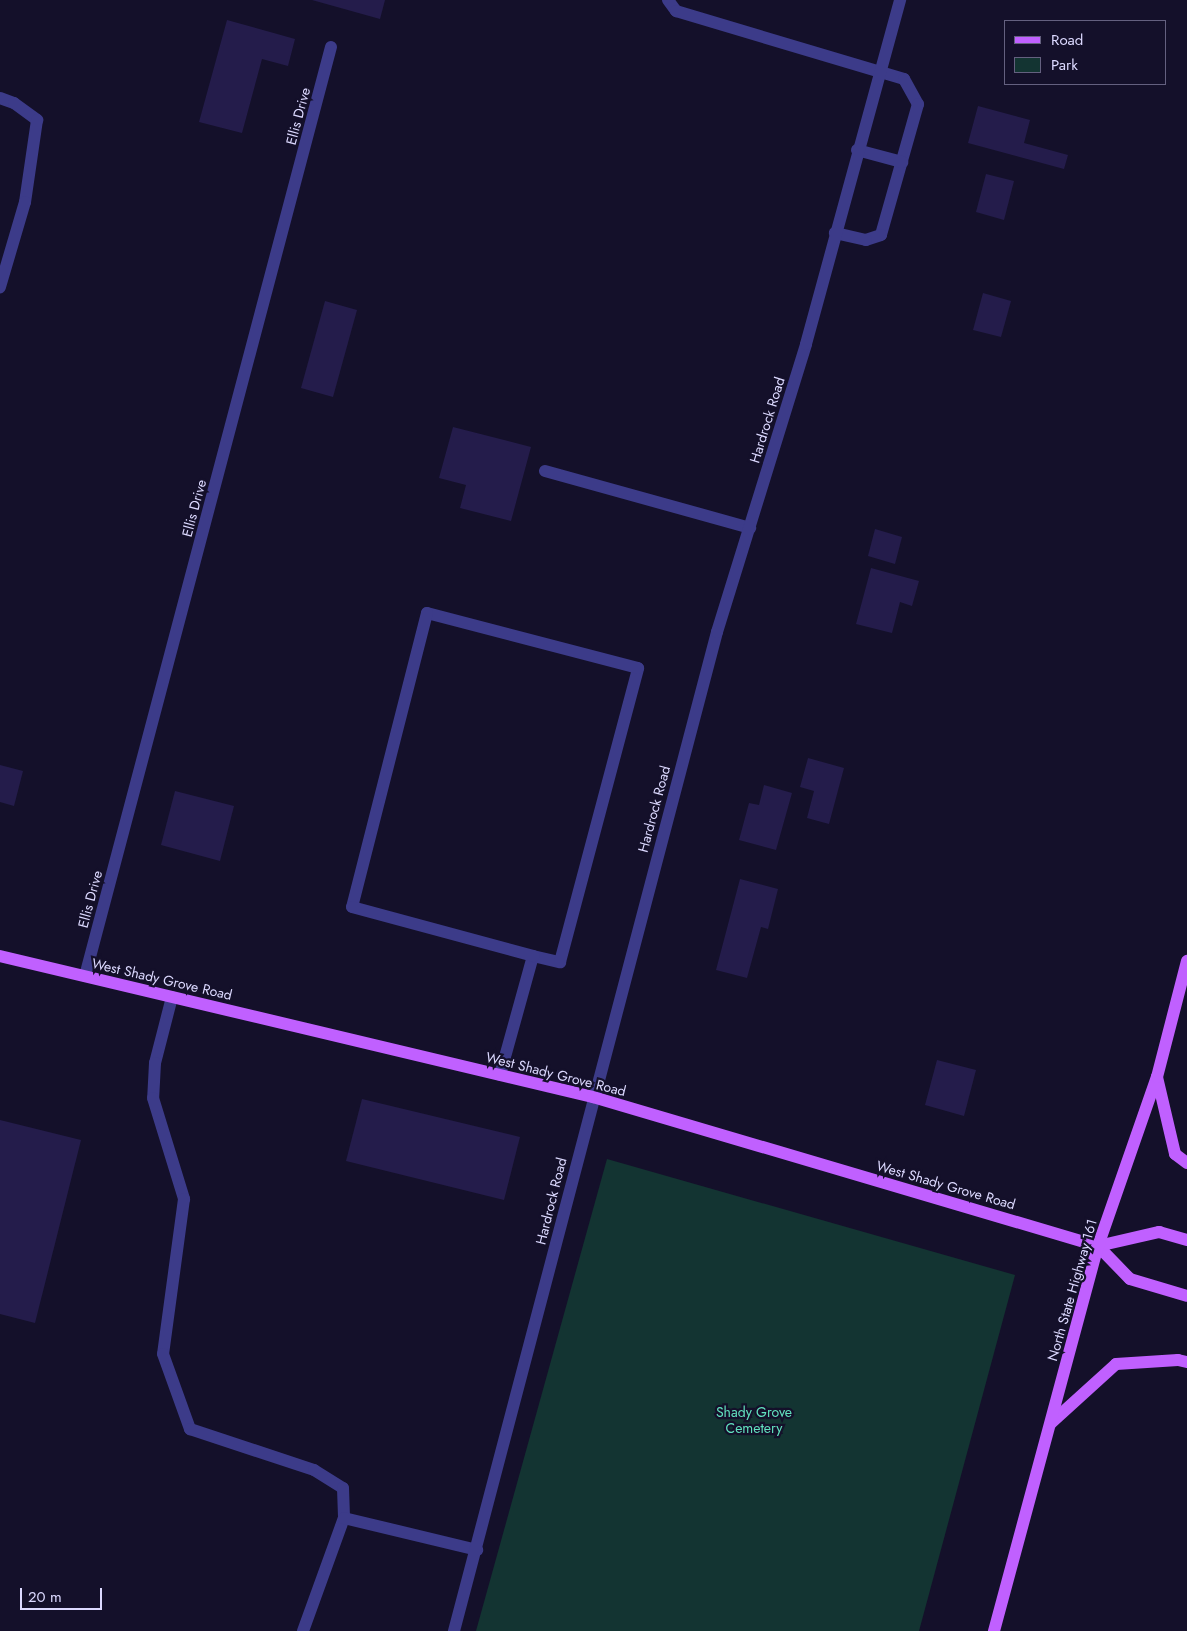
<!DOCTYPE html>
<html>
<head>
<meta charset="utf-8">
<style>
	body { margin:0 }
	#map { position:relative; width:1187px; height:1631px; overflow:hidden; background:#14102a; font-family:Jost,sans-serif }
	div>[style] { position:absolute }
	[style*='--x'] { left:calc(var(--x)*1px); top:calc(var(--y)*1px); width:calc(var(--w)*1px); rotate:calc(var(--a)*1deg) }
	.green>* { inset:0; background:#133432 }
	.building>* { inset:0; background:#241c4b }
	.minor>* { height:12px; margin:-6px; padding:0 6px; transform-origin:6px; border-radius:6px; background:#3c3b89 }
	.major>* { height:12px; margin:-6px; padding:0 6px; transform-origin:6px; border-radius:6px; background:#c060ff }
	span { translate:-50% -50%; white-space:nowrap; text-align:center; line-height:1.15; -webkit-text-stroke:4.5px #14102a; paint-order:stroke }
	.street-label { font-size:14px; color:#dcd9ff }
	.park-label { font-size:14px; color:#62e2bf }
	.legend { position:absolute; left:1004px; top:20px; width:162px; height:65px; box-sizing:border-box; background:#14102a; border:1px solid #64607f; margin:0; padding:6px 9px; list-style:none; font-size:15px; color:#dcd9ff }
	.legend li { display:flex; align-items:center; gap:10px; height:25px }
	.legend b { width:25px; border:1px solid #64607f }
	.scale { position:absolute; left:20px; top:1588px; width:82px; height:22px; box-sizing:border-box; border:2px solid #dcd9ff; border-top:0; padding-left:6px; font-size:15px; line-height:18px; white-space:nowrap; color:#dcd9ff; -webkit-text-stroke:4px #14102a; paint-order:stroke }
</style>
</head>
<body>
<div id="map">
	<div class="green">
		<div style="clip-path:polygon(607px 1159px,1015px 1275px,919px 1631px,476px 1631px)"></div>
	</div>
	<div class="building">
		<div style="clip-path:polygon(312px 0,385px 0,380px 19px)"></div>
		<div style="clip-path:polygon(227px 20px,295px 39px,288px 66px,262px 59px,242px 133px,199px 122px)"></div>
		<div style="clip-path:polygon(978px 106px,1030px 120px,1024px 143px,1068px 155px,1064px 169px,968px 143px)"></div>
		<div style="clip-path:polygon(986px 174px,1014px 181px,1004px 220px,976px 212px)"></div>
		<div style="clip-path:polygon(983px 293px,1011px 301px,1001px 337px,973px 330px)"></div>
		<div style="clip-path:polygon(325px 301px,357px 310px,333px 397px,301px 388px)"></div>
		<div style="clip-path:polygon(453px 427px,531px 447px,511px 521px,460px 508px,466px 485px,439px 478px)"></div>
		<div style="clip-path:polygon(875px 529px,902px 537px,895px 564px,868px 556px)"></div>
		<div style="clip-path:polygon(871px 568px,919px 581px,912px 606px,900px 602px,892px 633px,856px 624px)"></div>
		<div style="clip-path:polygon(808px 758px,844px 768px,829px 824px,807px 818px,814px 791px,800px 787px)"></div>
		<div style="clip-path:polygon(0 765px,23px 771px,14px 806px,0 802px)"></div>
		<div style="clip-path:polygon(764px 785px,792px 793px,776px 850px,739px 840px,749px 803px,759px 805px)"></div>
		<div style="clip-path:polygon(175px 791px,234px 806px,220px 861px,161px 845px)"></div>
		<div style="clip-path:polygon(740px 879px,778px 889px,768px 929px,761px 927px,747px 978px,716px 970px)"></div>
		<div style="clip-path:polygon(937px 1060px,976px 1070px,964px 1116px,925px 1105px)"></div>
		<div style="clip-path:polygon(362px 1099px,520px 1137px,504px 1200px,346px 1161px)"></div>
		<div style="clip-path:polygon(0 1120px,81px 1140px,35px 1323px,0 1314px)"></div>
	</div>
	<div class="minor">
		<div style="--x:668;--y:0;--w:14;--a:54"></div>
		<div style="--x:676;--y:11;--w:238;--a:16.6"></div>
		<div style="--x:904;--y:79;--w:29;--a:61"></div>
		<div style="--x:918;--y:104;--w:136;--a:105.8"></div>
		<div style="--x:881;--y:235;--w:16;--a:162"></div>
		<div style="--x:866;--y:240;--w:32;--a:-167"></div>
		<div style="--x:0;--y:98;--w:15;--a:20"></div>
		<div style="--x:14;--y:103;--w:29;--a:36"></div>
		<div style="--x:37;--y:120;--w:83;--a:98.3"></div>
		<div style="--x:25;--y:202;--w:89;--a:106.4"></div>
		<div style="--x:857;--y:150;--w:47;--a:14.9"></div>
		<div style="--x:545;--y:471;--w:213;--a:15.5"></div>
		<div style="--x:85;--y:976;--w:961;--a:-75.17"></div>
		<div style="--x:172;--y:997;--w:68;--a:104.4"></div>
		<div style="--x:155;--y:1063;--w:35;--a:93"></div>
		<div style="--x:153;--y:1098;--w:106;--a:72.9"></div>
		<div style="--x:184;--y:1199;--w:156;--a:97.7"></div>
		<div style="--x:163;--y:1354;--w:80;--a:70.2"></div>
		<div style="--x:190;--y:1429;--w:131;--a:18.3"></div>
		<div style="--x:314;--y:1470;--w:34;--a:32"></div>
		<div style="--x:343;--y:1488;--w:30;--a:88"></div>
		<div style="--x:500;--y:1075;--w:123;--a:-74.5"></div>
		<div style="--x:533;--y:956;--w:28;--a:13"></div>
		<div style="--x:560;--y:962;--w:304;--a:-75.1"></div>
		<div style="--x:638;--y:668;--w:218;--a:-165.4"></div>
		<div style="--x:427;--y:613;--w:303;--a:104.3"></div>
		<div style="--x:352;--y:907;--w:188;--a:15.1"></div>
		<div style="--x:303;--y:1631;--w:120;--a:-70.1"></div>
		<div style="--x:344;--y:1518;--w:137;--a:13.5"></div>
		<div style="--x:454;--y:1631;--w:1033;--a:-75.25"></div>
		<div style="--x:717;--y:632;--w:301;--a:-72.8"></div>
		<div style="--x:806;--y:344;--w:357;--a:-74.7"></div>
	</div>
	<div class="major">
		<div style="--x:0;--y:956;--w:610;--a:13.38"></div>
		<div style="--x:593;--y:1097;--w:527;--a:16.44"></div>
		<div style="--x:1098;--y:1246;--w:46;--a:45.9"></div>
		<div style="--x:1130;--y:1279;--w:59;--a:16.6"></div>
		<div style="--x:1157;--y:1077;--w:79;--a:76.8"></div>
		<div style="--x:1175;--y:1154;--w:15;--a:37"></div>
		<div style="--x:1098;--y:1246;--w:63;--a:-12.9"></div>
		<div style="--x:1159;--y:1232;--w:29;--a:16"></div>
		<div style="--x:1051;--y:1423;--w:88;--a:-42.2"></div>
		<div style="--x:1116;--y:1364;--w:62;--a:-3.7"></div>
		<div style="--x:1178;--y:1360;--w:9;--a:13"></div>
		<div style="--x:994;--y:1631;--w:399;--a:-74.9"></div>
		<div style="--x:1098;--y:1246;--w:179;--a:-70.8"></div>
		<div style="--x:1157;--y:1077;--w:120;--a:-75.5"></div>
	</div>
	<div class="street-label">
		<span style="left:298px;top:116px;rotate:-75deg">Ellis Drive</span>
		<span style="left:767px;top:420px;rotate:-73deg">Hardrock Road</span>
		<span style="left:194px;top:508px;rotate:-75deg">Ellis Drive</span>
		<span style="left:654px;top:809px;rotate:-75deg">Hardrock Road</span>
		<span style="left:90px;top:899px;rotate:-75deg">Ellis Drive</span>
		<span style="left:162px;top:979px;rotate:13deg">West Shady Grove Road</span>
		<span style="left:556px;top:1074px;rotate:14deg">West Shady Grove Road</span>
		<span style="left:946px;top:1185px;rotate:16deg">West Shady Grove Road</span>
		<span style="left:551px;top:1201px;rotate:-76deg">Hardrock Road</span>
		<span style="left:1072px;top:1290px;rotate:-74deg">North State Highway 161</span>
	</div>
	<div class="park-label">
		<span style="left:754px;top:1420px">Shady Grove<br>Cemetery</span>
	</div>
	<ul class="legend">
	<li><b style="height:6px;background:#c060ff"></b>Road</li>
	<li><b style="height:14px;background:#133432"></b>Park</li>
	</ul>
	<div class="scale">20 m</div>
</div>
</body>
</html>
